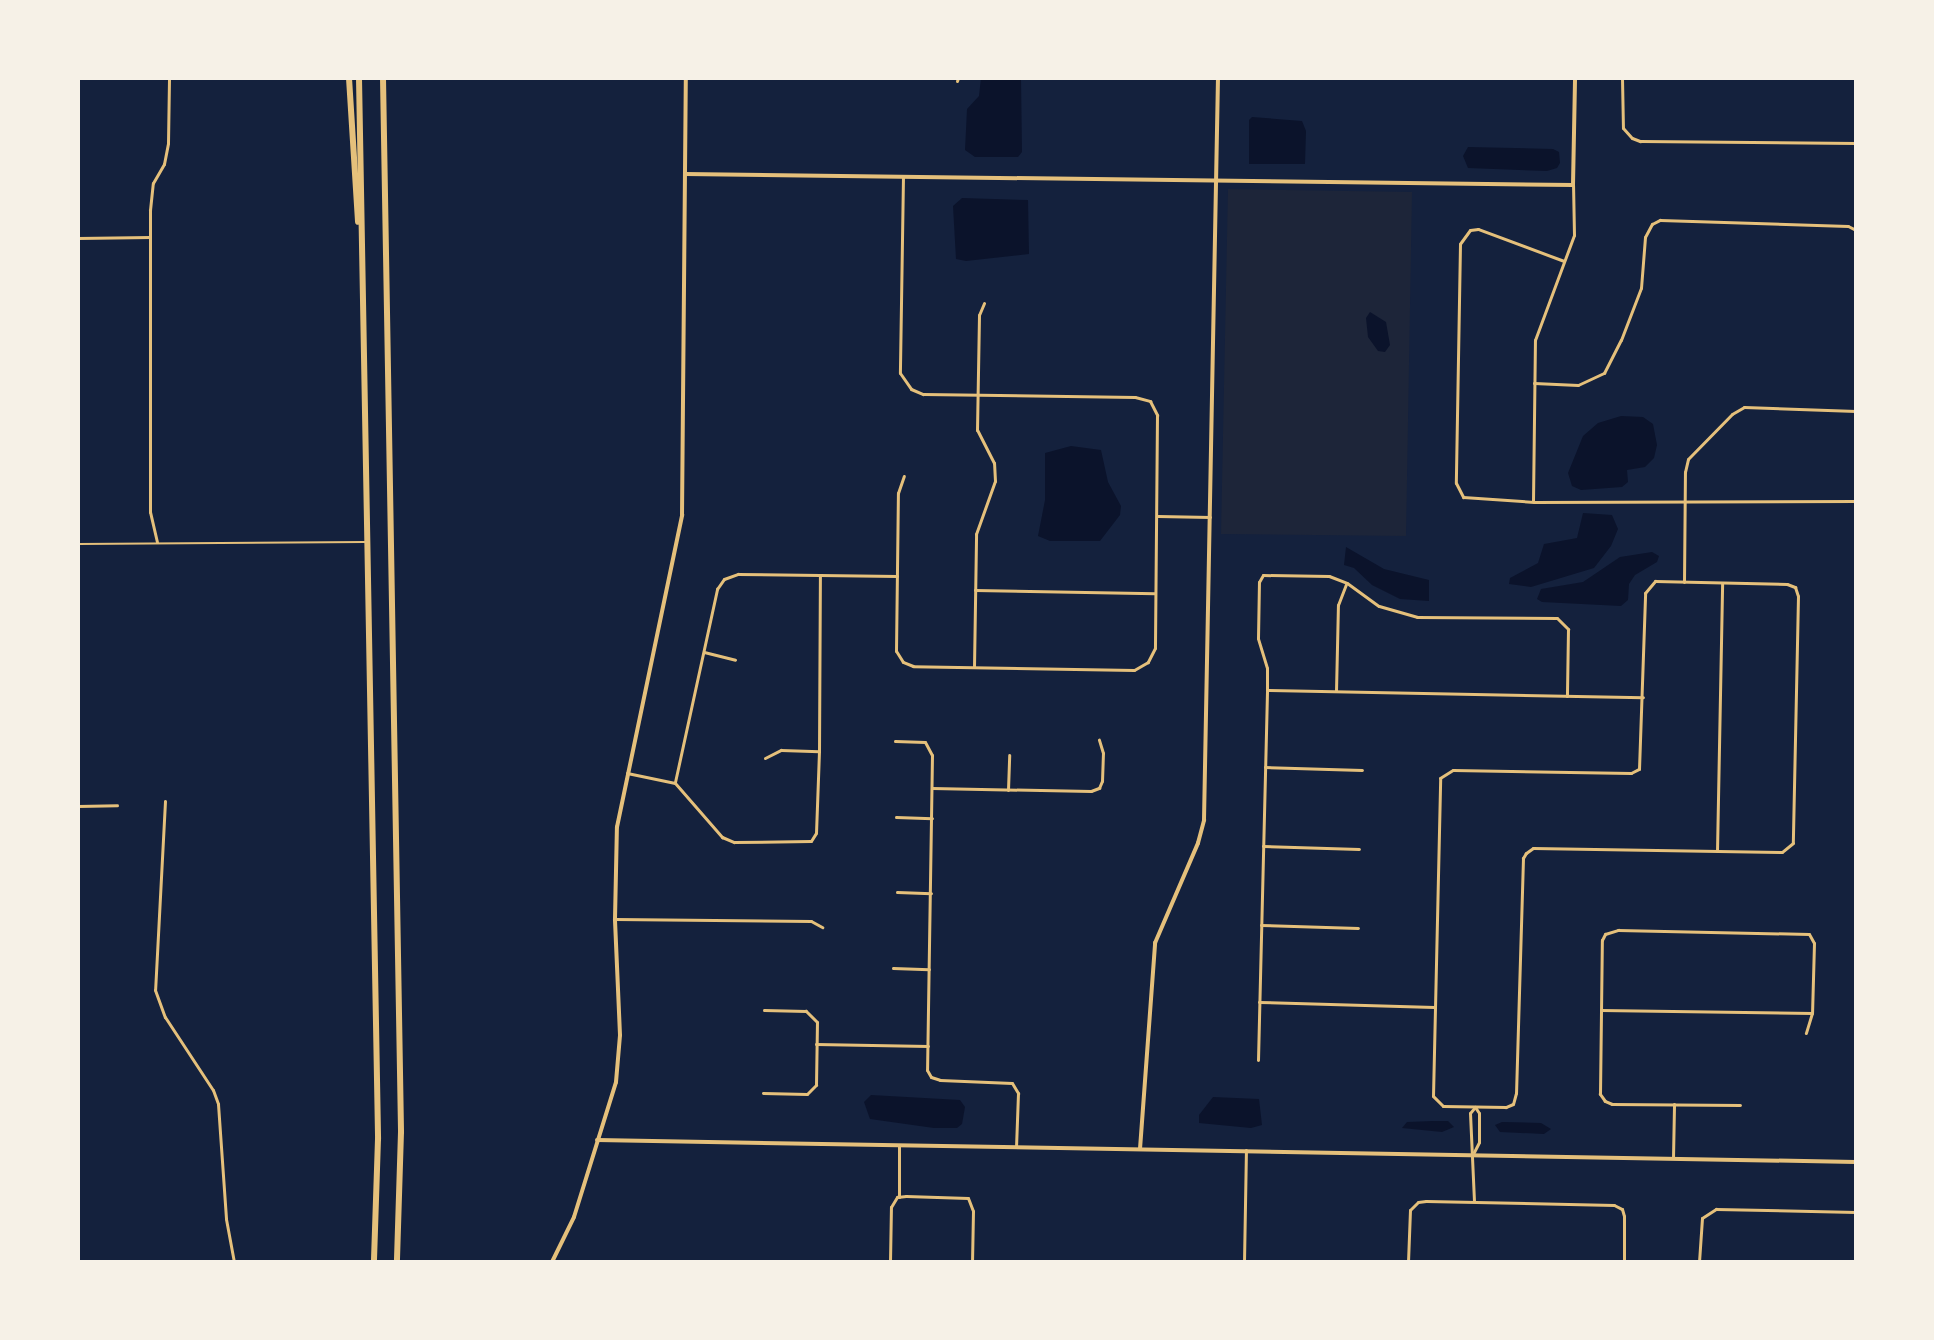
<!DOCTYPE html>
<html>
<head>
<meta charset="utf-8">
<style>
	body { margin:0 }
	#map { position:relative; width:1934px; height:1340px; overflow:hidden; background:#14213d; font-family:Helvetica,sans-serif }
	div>[style] { position:absolute }
	[style*='--x'] { left:calc(var(--x)*1px); top:calc(var(--y)*1px); width:calc(var(--w)*1px); rotate:calc(var(--a)*1deg) }
	.green>* { inset:0; background:#1d2539 }
	.water>* { inset:0; background:#0b132b }
	.service>* { height:2px; margin:-1px; padding:0 1px; transform-origin:1px; border-radius:1px; background:#e5c07b }
	.minor>* { height:3px; margin:-1.5px; padding:0 1.5px; transform-origin:1.5px; border-radius:1.5px; background:#e5c07b }
	.tertiary>* { height:4px; margin:-2px; padding:0 2px; transform-origin:2px; border-radius:2px; background:#e5c07b }
	.motorway>* { height:6px; margin:-3px; padding:0 3px; transform-origin:3px; border-radius:3px; background:#e5c07b }
	span { translate:-50% -50%; white-space:nowrap; text-align:center; line-height:1.15; -webkit-text-stroke:7px #f6f1e7; paint-order:stroke }
	.frame { position:absolute; inset:0; border:80px solid #f6f1e7; pointer-events:none }
</style>
</head>
<body>
<div id="map">
	<div class="green">
		<div style="clip-path:polygon(1228px 189px,1412px 192px,1406px 536px,1221px 534px)"></div>
	</div>
	<div class="water">
		<div style="clip-path:polygon(981px 78px,1021px 78px,1022px 152px,1018px 157px,975px 157px,965px 150px,967px 109px,979px 96px)"></div>
		<div style="clip-path:polygon(1252px 117px,1302px 121px,1306px 131px,1305px 164px,1249px 164px,1249px 120px)"></div>
		<div style="clip-path:polygon(1468px 147px,1553px 149px,1559px 152px,1560px 163px,1557px 168px,1547px 171px,1468px 168px,1463px 156px)"></div>
		<div style="clip-path:polygon(962px 198px,1028px 200px,1029px 254px,966px 261px,956px 259px,953px 206px)"></div>
		<div style="clip-path:polygon(1370px 312px,1386px 322px,1390px 345px,1385px 352px,1378px 351px,1368px 337px,1366px 318px)"></div>
		<div style="clip-path:polygon(1621px 416px,1643px 417px,1653px 424px,1657px 445px,1654px 458px,1645px 467px,1627px 470px,1628px 482px,1622px 487px,1581px 490px,1572px 486px,1568px 473px,1583px 436px,1598px 423px)"></div>
		<div style="clip-path:polygon(1071px 446px,1101px 450px,1108px 482px,1121px 506px,1120px 515px,1100px 541px,1050px 541px,1038px 536px,1045px 500px,1045px 453px)"></div>
		<div style="clip-path:polygon(1583px 513px,1612px 515px,1618px 529px,1611px 546px,1594px 568px,1531px 587px,1509px 584px,1510px 578px,1538px 563px,1544px 544px,1577px 538px)"></div>
		<div style="clip-path:polygon(1346px 547px,1384px 569px,1429px 580px,1429px 601px,1400px 599px,1372px 585px,1354px 568px,1344px 565px)"></div>
		<div style="clip-path:polygon(1652px 552px,1659px 556px,1657px 562px,1635px 575px,1629px 584px,1628px 600px,1621px 606px,1542px 602px,1537px 599px,1541px 589px,1583px 582px,1620px 557px)"></div>
		<div style="clip-path:polygon(871px 1095px,960px 1100px,965px 1107px,962px 1124px,957px 1128px,934px 1128px,870px 1119px,864px 1102px)"></div>
		<div style="clip-path:polygon(1213px 1097px,1259px 1099px,1262px 1125px,1251px 1128px,1199px 1123px,1199px 1115px)"></div>
		<div style="clip-path:polygon(1433px 1121px,1448px 1121px,1454px 1127px,1442px 1132px,1402px 1128px,1407px 1122px)"></div>
		<div style="clip-path:polygon(1502px 1122px,1541px 1123px,1551px 1129px,1544px 1134px,1500px 1132px,1495px 1125px)"></div>
	</div>
	<div class="service">
		<div style="--x:78;--y:544;--w:287;--a:-0.4"></div>
	</div>
	<div class="minor">
		<div style="--x:1578;--y:78;--w:31;--a:0"></div>
		<div style="--x:1622;--y:78;--w:50;--a:88.9"></div>
		<div style="--x:1623;--y:128;--w:13;--a:48"></div>
		<div style="--x:1632;--y:138;--w:9;--a:21"></div>
		<div style="--x:1640;--y:141;--w:216;--a:0.5"></div>
		<div style="--x:957;--y:81;--w:3;--a:-72"></div>
		<div style="--x:903;--y:176;--w:197;--a:90.9"></div>
		<div style="--x:900;--y:373;--w:19;--a:55"></div>
		<div style="--x:911;--y:389;--w:13;--a:23"></div>
		<div style="--x:923;--y:394;--w:212;--a:0.8"></div>
		<div style="--x:1135;--y:397;--w:16;--a:15"></div>
		<div style="--x:1150;--y:401;--w:16;--a:63"></div>
		<div style="--x:1157;--y:415;--w:233;--a:90.5"></div>
		<div style="--x:1155;--y:648;--w:16;--a:117"></div>
		<div style="--x:1148;--y:662;--w:16;--a:150"></div>
		<div style="--x:1134;--y:670;--w:221;--a:-179"></div>
		<div style="--x:913;--y:666;--w:11;--a:-158"></div>
		<div style="--x:903;--y:662;--w:13;--a:-122"></div>
		<div style="--x:896;--y:651;--w:158;--a:-89.3"></div>
		<div style="--x:898;--y:493;--w:18;--a:-71"></div>
		<div style="--x:78;--y:238;--w:72;--a:-0.8"></div>
		<div style="--x:1564;--y:261;--w:92;--a:-159.6"></div>
		<div style="--x:1478;--y:229;--w:8;--a:173"></div>
		<div style="--x:1470;--y:230;--w:17;--a:126"></div>
		<div style="--x:1460;--y:244;--w:239;--a:91"></div>
		<div style="--x:1456;--y:483;--w:16;--a:63"></div>
		<div style="--x:1463;--y:497;--w:71;--a:4"></div>
		<div style="--x:1534;--y:502;--w:322;--a:-0.2"></div>
		<div style="--x:1534;--y:383;--w:44;--a:2.6"></div>
		<div style="--x:1578;--y:385;--w:29;--a:-25"></div>
		<div style="--x:1604;--y:373;--w:37;--a:-63"></div>
		<div style="--x:1621;--y:340;--w:56;--a:-69"></div>
		<div style="--x:1641;--y:288;--w:51;--a:-85.5"></div>
		<div style="--x:1645;--y:237;--w:15;--a:-62"></div>
		<div style="--x:1652;--y:224;--w:9;--a:-27"></div>
		<div style="--x:1660;--y:220;--w:188;--a:1.8"></div>
		<div style="--x:1848;--y:226;--w:9;--a:27"></div>
		<div style="--x:1533;--y:501;--w:161;--a:-89.3"></div>
		<div style="--x:1535;--y:340;--w:112;--a:-69.6"></div>
		<div style="--x:1574;--y:235;--w:50;--a:-91.1"></div>
		<div style="--x:1158;--y:516;--w:52;--a:1.1"></div>
		<div style="--x:157;--y:542;--w:31;--a:-103"></div>
		<div style="--x:150;--y:512;--w:302;--a:-90"></div>
		<div style="--x:150;--y:210;--w:27;--a:-84"></div>
		<div style="--x:153;--y:183;--w:22;--a:-60"></div>
		<div style="--x:164;--y:164;--w:21;--a:-79"></div>
		<div style="--x:168;--y:143;--w:65;--a:-89.1"></div>
		<div style="--x:1655;--y:581;--w:132;--a:1.3"></div>
		<div style="--x:1787;--y:584;--w:9;--a:21"></div>
		<div style="--x:1795;--y:587;--w:9;--a:72"></div>
		<div style="--x:1798;--y:596;--w:247;--a:91.2"></div>
		<div style="--x:1793;--y:843;--w:14;--a:141"></div>
		<div style="--x:1782;--y:852;--w:249;--a:-179.1"></div>
		<div style="--x:1533;--y:848;--w:9;--a:144"></div>
		<div style="--x:1526;--y:853;--w:6;--a:121"></div>
		<div style="--x:1523;--y:858;--w:235;--a:91.7"></div>
		<div style="--x:1516;--y:1093;--w:11;--a:105"></div>
		<div style="--x:1513;--y:1104;--w:8;--a:157"></div>
		<div style="--x:1506;--y:1107;--w:63;--a:-179.1"></div>
		<div style="--x:1443;--y:1106;--w:14;--a:-135"></div>
		<div style="--x:1433;--y:1096;--w:318;--a:-88.7"></div>
		<div style="--x:1440;--y:778;--w:15;--a:-32"></div>
		<div style="--x:1453;--y:770;--w:178;--a:1"></div>
		<div style="--x:1631;--y:773;--w:9;--a:-27"></div>
		<div style="--x:1639;--y:769;--w:176;--a:-88"></div>
		<div style="--x:1645;--y:593;--w:16;--a:-50"></div>
		<div style="--x:1684;--y:582;--w:110;--a:-89.5"></div>
		<div style="--x:1685;--y:472;--w:13;--a:-77"></div>
		<div style="--x:1688;--y:459;--w:63;--a:-45.6"></div>
		<div style="--x:1732;--y:414;--w:14;--a:-30"></div>
		<div style="--x:1744;--y:407;--w:112;--a:2"></div>
		<div style="--x:975;--y:590;--w:180;--a:1"></div>
		<div style="--x:704;--y:652;--w:32;--a:14"></div>
		<div style="--x:974;--y:667;--w:133;--a:-89.1"></div>
		<div style="--x:976;--y:534;--w:56;--a:-70.3"></div>
		<div style="--x:995;--y:481;--w:18;--a:-93"></div>
		<div style="--x:994;--y:463;--w:37;--a:-117"></div>
		<div style="--x:977;--y:430;--w:115;--a:-89"></div>
		<div style="--x:979;--y:315;--w:13;--a:-67"></div>
		<div style="--x:1267;--y:690;--w:376;--a:1.1"></div>
		<div style="--x:1336;--y:691;--w:86;--a:-88.7"></div>
		<div style="--x:1338;--y:605;--w:22;--a:-69"></div>
		<div style="--x:895;--y:741;--w:30;--a:2"></div>
		<div style="--x:925;--y:742;--w:15;--a:62"></div>
		<div style="--x:932;--y:755;--w:315;--a:90.9"></div>
		<div style="--x:927;--y:1070;--w:8;--a:60"></div>
		<div style="--x:931;--y:1077;--w:9;--a:18"></div>
		<div style="--x:940;--y:1080;--w:72;--a:2.4"></div>
		<div style="--x:1012;--y:1083;--w:12;--a:59"></div>
		<div style="--x:1018;--y:1093;--w:54;--a:92.1"></div>
		<div style="--x:765;--y:758;--w:18;--a:-27"></div>
		<div style="--x:781;--y:750;--w:38;--a:2"></div>
		<div style="--x:1265;--y:767;--w:97;--a:1.8"></div>
		<div style="--x:627;--y:773;--w:49;--a:11.8"></div>
		<div style="--x:675;--y:783;--w:72;--a:49"></div>
		<div style="--x:722;--y:837;--w:13;--a:23"></div>
		<div style="--x:734;--y:842;--w:77;--a:-0.7"></div>
		<div style="--x:811;--y:841;--w:9;--a:-58"></div>
		<div style="--x:816;--y:833;--w:82;--a:-87.9"></div>
		<div style="--x:819;--y:751;--w:176;--a:-89.7"></div>
		<div style="--x:675;--y:782;--w:198;--a:-77.7"></div>
		<div style="--x:717;--y:589;--w:12;--a:-55"></div>
		<div style="--x:724;--y:579;--w:15;--a:-20"></div>
		<div style="--x:738;--y:574;--w:159;--a:0.7"></div>
		<div style="--x:932;--y:788;--w:159;--a:1.1"></div>
		<div style="--x:1091;--y:791;--w:9;--a:-21"></div>
		<div style="--x:1099;--y:788;--w:8;--a:-67"></div>
		<div style="--x:1102;--y:781;--w:28;--a:-88"></div>
		<div style="--x:1103;--y:753;--w:14;--a:-107"></div>
		<div style="--x:1008;--y:790;--w:35;--a:-88"></div>
		<div style="--x:165;--y:801;--w:189;--a:93"></div>
		<div style="--x:155;--y:990;--w:29;--a:70"></div>
		<div style="--x:165;--y:1017;--w:87;--a:56.7"></div>
		<div style="--x:213;--y:1090;--w:15;--a:70"></div>
		<div style="--x:218;--y:1104;--w:115;--a:86"></div>
		<div style="--x:226;--y:1219;--w:44;--a:79.5"></div>
		<div style="--x:78;--y:806;--w:39;--a:-1"></div>
		<div style="--x:896;--y:817;--w:36;--a:2"></div>
		<div style="--x:1263;--y:846;--w:96;--a:1.8"></div>
		<div style="--x:1717;--y:851;--w:268;--a:-88.9"></div>
		<div style="--x:897;--y:892;--w:34;--a:2"></div>
		<div style="--x:615;--y:919;--w:196;--a:0.6"></div>
		<div style="--x:811;--y:921;--w:13;--a:29"></div>
		<div style="--x:1261;--y:925;--w:97;--a:1.8"></div>
		<div style="--x:893;--y:968;--w:36;--a:2"></div>
		<div style="--x:78;--y:978;--w:142;--a:90"></div>
		<div style="--x:1259;--y:1002;--w:175;--a:1.6"></div>
		<div style="--x:1601;--y:1010;--w:211;--a:0.8"></div>
		<div style="--x:816;--y:1044;--w:112;--a:1"></div>
		<div style="--x:1258;--y:1060;--w:370;--a:-88.6"></div>
		<div style="--x:1267;--y:690;--w:22;--a:-90"></div>
		<div style="--x:1267;--y:668;--w:31;--a:-107"></div>
		<div style="--x:1258;--y:638;--w:56;--a:-89"></div>
		<div style="--x:1259;--y:582;--w:8;--a:-60"></div>
		<div style="--x:1263;--y:575;--w:66;--a:0.9"></div>
		<div style="--x:1329;--y:576;--w:19;--a:21"></div>
		<div style="--x:1347;--y:583;--w:39;--a:36"></div>
		<div style="--x:1379;--y:606;--w:40;--a:16"></div>
		<div style="--x:1417;--y:617;--w:140;--a:0.4"></div>
		<div style="--x:1557;--y:618;--w:16;--a:45"></div>
		<div style="--x:1568;--y:629;--w:67;--a:90.9"></div>
		<div style="--x:763;--y:1093;--w:44;--a:1.3"></div>
		<div style="--x:807;--y:1094;--w:13;--a:-45"></div>
		<div style="--x:816;--y:1085;--w:63;--a:-89.1"></div>
		<div style="--x:817;--y:1022;--w:16;--a:-135"></div>
		<div style="--x:806;--y:1011;--w:42;--a:-178.6"></div>
		<div style="--x:1740;--y:1105;--w:128;--a:-179.6"></div>
		<div style="--x:1612;--y:1104;--w:8;--a:-157"></div>
		<div style="--x:1605;--y:1101;--w:9;--a:-126"></div>
		<div style="--x:1600;--y:1094;--w:154;--a:-89.3"></div>
		<div style="--x:1602;--y:940;--w:7;--a:-63"></div>
		<div style="--x:1605;--y:934;--w:14;--a:-17"></div>
		<div style="--x:1618;--y:930;--w:191;--a:1.2"></div>
		<div style="--x:1809;--y:934;--w:10;--a:61"></div>
		<div style="--x:1814;--y:943;--w:70;--a:91.6"></div>
		<div style="--x:1812;--y:1013;--w:21;--a:107"></div>
		<div style="--x:1474;--y:1152;--w:11;--a:-63"></div>
		<div style="--x:1479;--y:1142;--w:29;--a:-90"></div>
		<div style="--x:1479;--y:1113;--w:7;--a:-124"></div>
		<div style="--x:1673;--y:1158;--w:54;--a:-88.9"></div>
		<div style="--x:899;--y:1197;--w:52;--a:-90"></div>
		<div style="--x:1474;--y:1201;--w:88;--a:-92.6"></div>
		<div style="--x:1470;--y:1113;--w:8;--a:-50"></div>
		<div style="--x:890;--y:1262;--w:55;--a:-89"></div>
		<div style="--x:891;--y:1207;--w:12;--a:-59"></div>
		<div style="--x:897;--y:1197;--w:9;--a:-6"></div>
		<div style="--x:906;--y:1196;--w:62;--a:1.8"></div>
		<div style="--x:968;--y:1198;--w:14;--a:69"></div>
		<div style="--x:973;--y:1211;--w:51;--a:91.1"></div>
		<div style="--x:1244;--y:1262;--w:112;--a:-89"></div>
		<div style="--x:1408;--y:1262;--w:52;--a:-87.8"></div>
		<div style="--x:1410;--y:1210;--w:11;--a:-45"></div>
		<div style="--x:1418;--y:1202;--w:8;--a:-7"></div>
		<div style="--x:1426;--y:1201;--w:188;--a:1.2"></div>
		<div style="--x:1614;--y:1205;--w:9;--a:27"></div>
		<div style="--x:1622;--y:1209;--w:7;--a:74"></div>
		<div style="--x:1624;--y:1216;--w:46;--a:90"></div>
		<div style="--x:1699;--y:1262;--w:44;--a:-86.1"></div>
		<div style="--x:1702;--y:1218;--w:17;--a:-33"></div>
		<div style="--x:1716;--y:1209;--w:140;--a:1.2"></div>
	</div>
	<div class="tertiary">
		<div style="--x:685;--y:174;--w:888;--a:0.71"></div>
		<div style="--x:1573;--y:185;--w:107;--a:-88.9"></div>
		<div style="--x:597;--y:1140;--w:1259;--a:1"></div>
		<div style="--x:1140;--y:1149;--w:207;--a:-85.8"></div>
		<div style="--x:1155;--y:943;--w:109;--a:-66.7"></div>
		<div style="--x:1198;--y:843;--w:24;--a:-75"></div>
		<div style="--x:1204;--y:820;--w:742;--a:-88.92"></div>
		<div style="--x:552;--y:1262;--w:50;--a:-63.9"></div>
		<div style="--x:574;--y:1217;--w:141;--a:-72.7"></div>
		<div style="--x:616;--y:1082;--w:47;--a:-85.1"></div>
		<div style="--x:620;--y:1035;--w:116;--a:-92.5"></div>
		<div style="--x:615;--y:919;--w:92;--a:-88.8"></div>
		<div style="--x:617;--y:827;--w:319;--a:-78.2"></div>
		<div style="--x:682;--y:515;--w:437;--a:-89.5"></div>
	</div>
	<div class="motorway">
		<div style="--x:349;--y:78;--w:144;--a:86.4"></div>
		<div style="--x:359;--y:78;--w:1061;--a:88.97"></div>
		<div style="--x:378;--y:1139;--w:123;--a:91.9"></div>
		<div style="--x:383;--y:78;--w:1054;--a:89.02"></div>
		<div style="--x:401;--y:1132;--w:130;--a:91.8"></div>
	</div>
	<div class="frame"></div>
</div>
</body>
</html>
